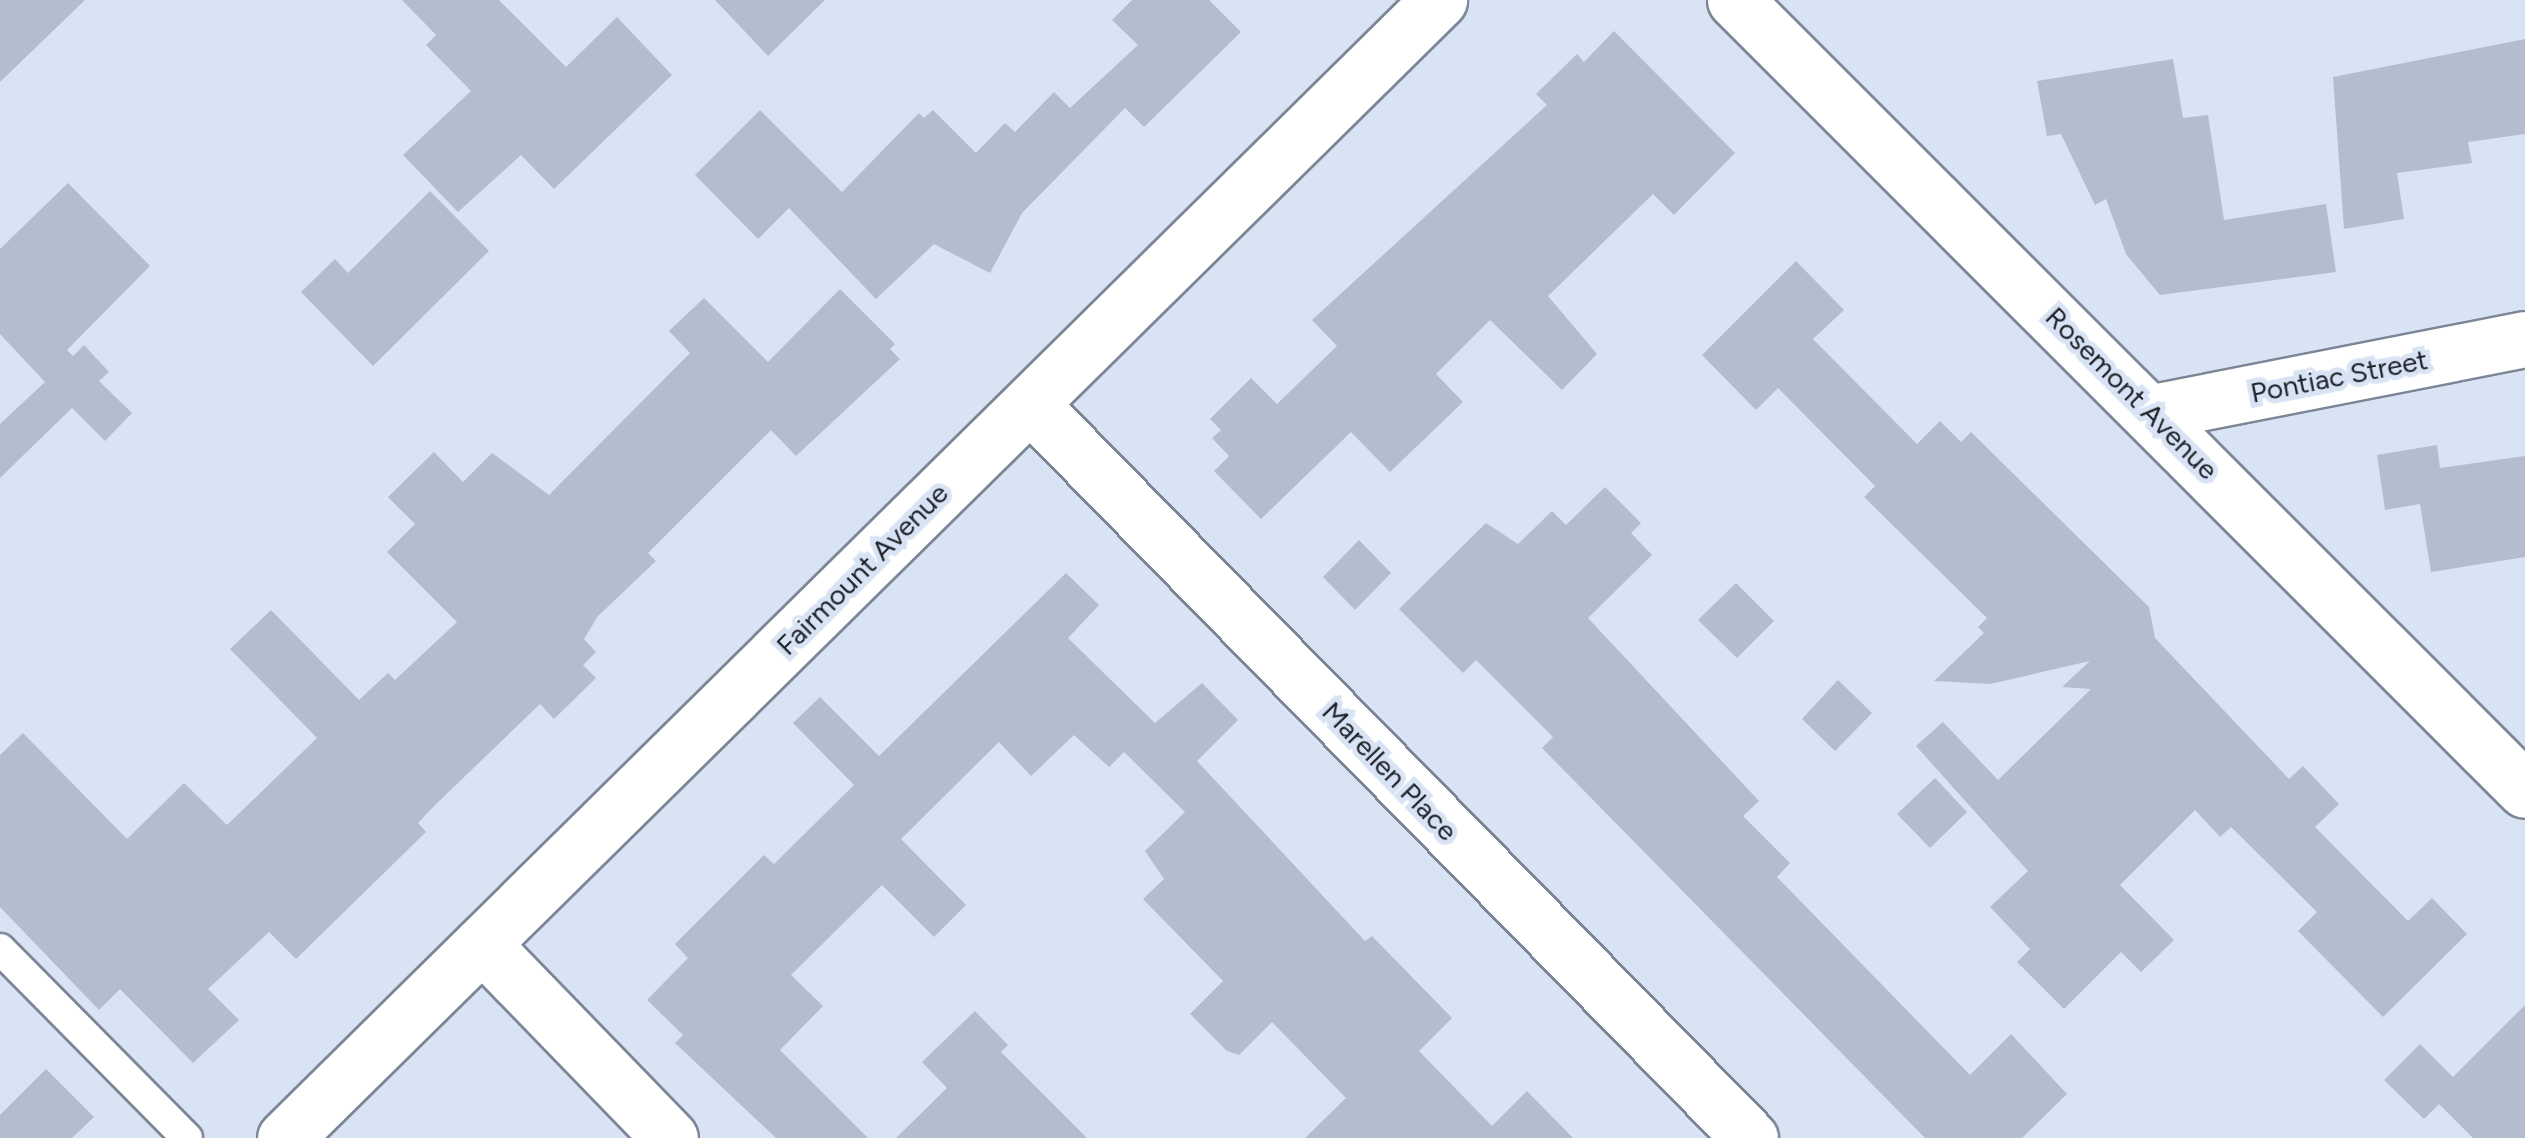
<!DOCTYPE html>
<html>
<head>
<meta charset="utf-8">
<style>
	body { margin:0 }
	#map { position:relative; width:2525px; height:1138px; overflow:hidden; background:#d8e3f4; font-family:Figtree,sans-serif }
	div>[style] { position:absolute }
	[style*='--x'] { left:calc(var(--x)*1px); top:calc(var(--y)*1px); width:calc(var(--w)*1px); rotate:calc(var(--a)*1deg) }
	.building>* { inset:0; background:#b3bdce }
	.roads { filter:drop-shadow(2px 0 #7c8696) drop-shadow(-2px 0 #7c8696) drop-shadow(0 2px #7c8696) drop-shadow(0 -2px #7c8696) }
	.lane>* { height:30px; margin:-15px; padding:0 15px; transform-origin:15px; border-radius:15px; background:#fff }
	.street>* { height:55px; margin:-27.5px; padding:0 27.5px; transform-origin:27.5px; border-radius:27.5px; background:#fff }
	.secondary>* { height:55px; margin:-27.5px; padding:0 27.5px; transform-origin:27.5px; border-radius:27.5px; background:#fff }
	span { translate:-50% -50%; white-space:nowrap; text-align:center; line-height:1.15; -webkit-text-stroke:10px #d8e3f4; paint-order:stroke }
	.street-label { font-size:28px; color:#1e2229 }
</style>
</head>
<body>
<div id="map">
	<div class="building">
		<div style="clip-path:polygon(0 0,85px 0,0 82px)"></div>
		<div style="clip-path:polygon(402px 0,499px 0,566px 67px,617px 17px,672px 75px,554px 189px,521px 155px,458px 212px,403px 155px,471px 91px,426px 45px,436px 35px)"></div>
		<div style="clip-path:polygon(715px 0,825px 0,768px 56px)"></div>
		<div style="clip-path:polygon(1132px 0,1209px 0,1241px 32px,1144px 127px,1125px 108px,1022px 213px,990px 273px,934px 244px,876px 299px,789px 208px,758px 239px,695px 175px,760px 110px,842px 192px,919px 113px,924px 118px,933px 110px,976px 153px,1005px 123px,1015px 132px,1054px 92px,1070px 108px,1138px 45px,1112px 20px)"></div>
		<div style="clip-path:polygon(1614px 31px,1735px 153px,1674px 215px,1653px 194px,1548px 296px,1597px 354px,1562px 390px,1490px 320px,1436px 374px,1463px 402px,1390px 472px,1351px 432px,1261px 519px,1214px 471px,1229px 456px,1212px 438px,1221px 430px,1210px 419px,1251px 378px,1277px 404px,1337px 346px,1312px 320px,1547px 105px,1536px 94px,1577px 54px,1584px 62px)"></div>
		<div style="clip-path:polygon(2525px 39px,2525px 134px,2468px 142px,2472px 163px,2397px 173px,2404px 219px,2344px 229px,2333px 77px)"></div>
		<div style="clip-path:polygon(2173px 59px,2183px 118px,2208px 115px,2224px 220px,2326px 204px,2336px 272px,2160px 295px,2126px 254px,2106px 199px,2095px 205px,2061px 134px,2047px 136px,2037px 81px)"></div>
		<div style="clip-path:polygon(68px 183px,150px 266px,67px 350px,73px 356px,84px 345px,109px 372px,99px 381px,132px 413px,105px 441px,72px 408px,0 478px,0 424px,45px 382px,0 334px,0 249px)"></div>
		<div style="clip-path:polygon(430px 191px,489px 251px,373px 366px,301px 292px,335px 259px,348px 273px)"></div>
		<div style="clip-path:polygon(1796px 261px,1844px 310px,1813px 339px,1917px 444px,1940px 421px,1961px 442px,1971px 432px,2149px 607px,2155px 638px,2289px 779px,2303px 766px,2339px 804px,2315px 827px,2408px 921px,2432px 898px,2467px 934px,2383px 1017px,2298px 931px,2317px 912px,2231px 827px,2220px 837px,2195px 810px,2120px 885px,2174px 940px,2141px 972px,2121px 952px,2064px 1009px,2017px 962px,2030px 949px,1990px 907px,2028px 871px,1916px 746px,1943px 722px,1998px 780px,2091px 689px,2062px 687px,2090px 661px,1990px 684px,1934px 681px,1984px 633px,1978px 627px,1987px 618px,1864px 497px,1875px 486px,1778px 388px,1756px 410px,1702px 355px)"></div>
		<div style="clip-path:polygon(840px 289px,895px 344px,890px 349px,900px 359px,796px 456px,771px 430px,648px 553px,656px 561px,598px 616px,584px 639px,596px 652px,583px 665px,596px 678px,554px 719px,540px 704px,432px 808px,418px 823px,426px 832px,296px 959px,269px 932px,208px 989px,239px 1020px,193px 1063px,120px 989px,99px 1010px,0 907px,0 755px,23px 733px,127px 839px,184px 783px,227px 825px,317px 738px,230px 649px,271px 610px,359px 700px,388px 673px,395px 680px,457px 622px,387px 552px,415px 524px,388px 497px,434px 452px,463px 482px,492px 453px,549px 495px,690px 353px,669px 331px,704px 298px,768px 362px)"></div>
		<div style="clip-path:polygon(2437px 445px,2440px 468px,2525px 456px,2525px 557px,2431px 572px,2420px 504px,2385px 510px,2377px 455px)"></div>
		<div style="clip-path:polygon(1605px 487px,1641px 523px,1631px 533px,1652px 555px,1588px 618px,1759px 801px,1743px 816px,1790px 863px,1777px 877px,1970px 1075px,2011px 1034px,2067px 1094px,2022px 1138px,1925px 1138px,1542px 748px,1553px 737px,1476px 660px,1463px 673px,1399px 609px,1486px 523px,1518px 544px,1552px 511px,1566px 525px)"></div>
		<div style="clip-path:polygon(1359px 540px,1391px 573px,1355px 610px,1323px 577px)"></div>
		<div style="clip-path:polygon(1066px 573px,1099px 605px,1068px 638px,1155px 723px,1202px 683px,1238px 720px,1197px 761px,1365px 941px,1372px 936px,1452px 1018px,1419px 1051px,1492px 1126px,1527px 1091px,1573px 1138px,1305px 1138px,1346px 1098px,1272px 1022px,1239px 1055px,1227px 1051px,1190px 1014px,1223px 981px,1143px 899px,1164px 879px,1145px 851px,1185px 812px,1124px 752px,1109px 767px,1074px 735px,1031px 776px,999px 742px,901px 839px,966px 905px,934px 937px,882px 885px,791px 975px,823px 1006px,780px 1050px,868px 1138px,776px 1138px,675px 1043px,683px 1035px,647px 1000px,688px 958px,675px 944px,764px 855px,774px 864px,854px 785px,793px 723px,820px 697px,879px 756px)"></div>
		<div style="clip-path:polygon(1736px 583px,1774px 621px,1737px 658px,1698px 620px)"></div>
		<div style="clip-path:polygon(1838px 680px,1872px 713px,1835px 751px,1802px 719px)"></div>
		<div style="clip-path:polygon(1935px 778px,1967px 812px,1930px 848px,1897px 814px)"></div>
		<div style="clip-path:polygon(2525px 1005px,2525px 1138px,2473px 1138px,2439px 1104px,2424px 1119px,2384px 1080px,2420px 1044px,2453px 1077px)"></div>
		<div style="clip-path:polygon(975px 1011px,1008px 1045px,1001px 1052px,1087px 1138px,896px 1138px,947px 1088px,922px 1062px)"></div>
		<div style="clip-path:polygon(46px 1069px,94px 1117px,72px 1138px,0 1138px,0 1115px)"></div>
	</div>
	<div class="roads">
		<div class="lane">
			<div style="--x:0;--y:949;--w:266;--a:45.3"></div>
		</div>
		<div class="street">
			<div style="--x:1030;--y:404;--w:1028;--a:45.55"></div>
			<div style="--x:2153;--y:412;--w:379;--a:-11.1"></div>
			<div style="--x:482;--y:944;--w:270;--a:45.9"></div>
			<div style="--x:285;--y:1138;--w:1621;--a:-44.6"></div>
		</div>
		<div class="secondary">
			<div style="--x:1735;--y:0;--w:1117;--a:45"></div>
		</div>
	</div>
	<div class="street-label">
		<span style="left:2339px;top:376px;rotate:-11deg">Pontiac Street</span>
		<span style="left:2132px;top:393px;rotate:45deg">Rosemont Avenue</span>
		<span style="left:862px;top:569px;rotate:-45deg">Fairmount Avenue</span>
		<span style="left:1390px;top:771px;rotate:46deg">Marellen Place</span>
	</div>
</div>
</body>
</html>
